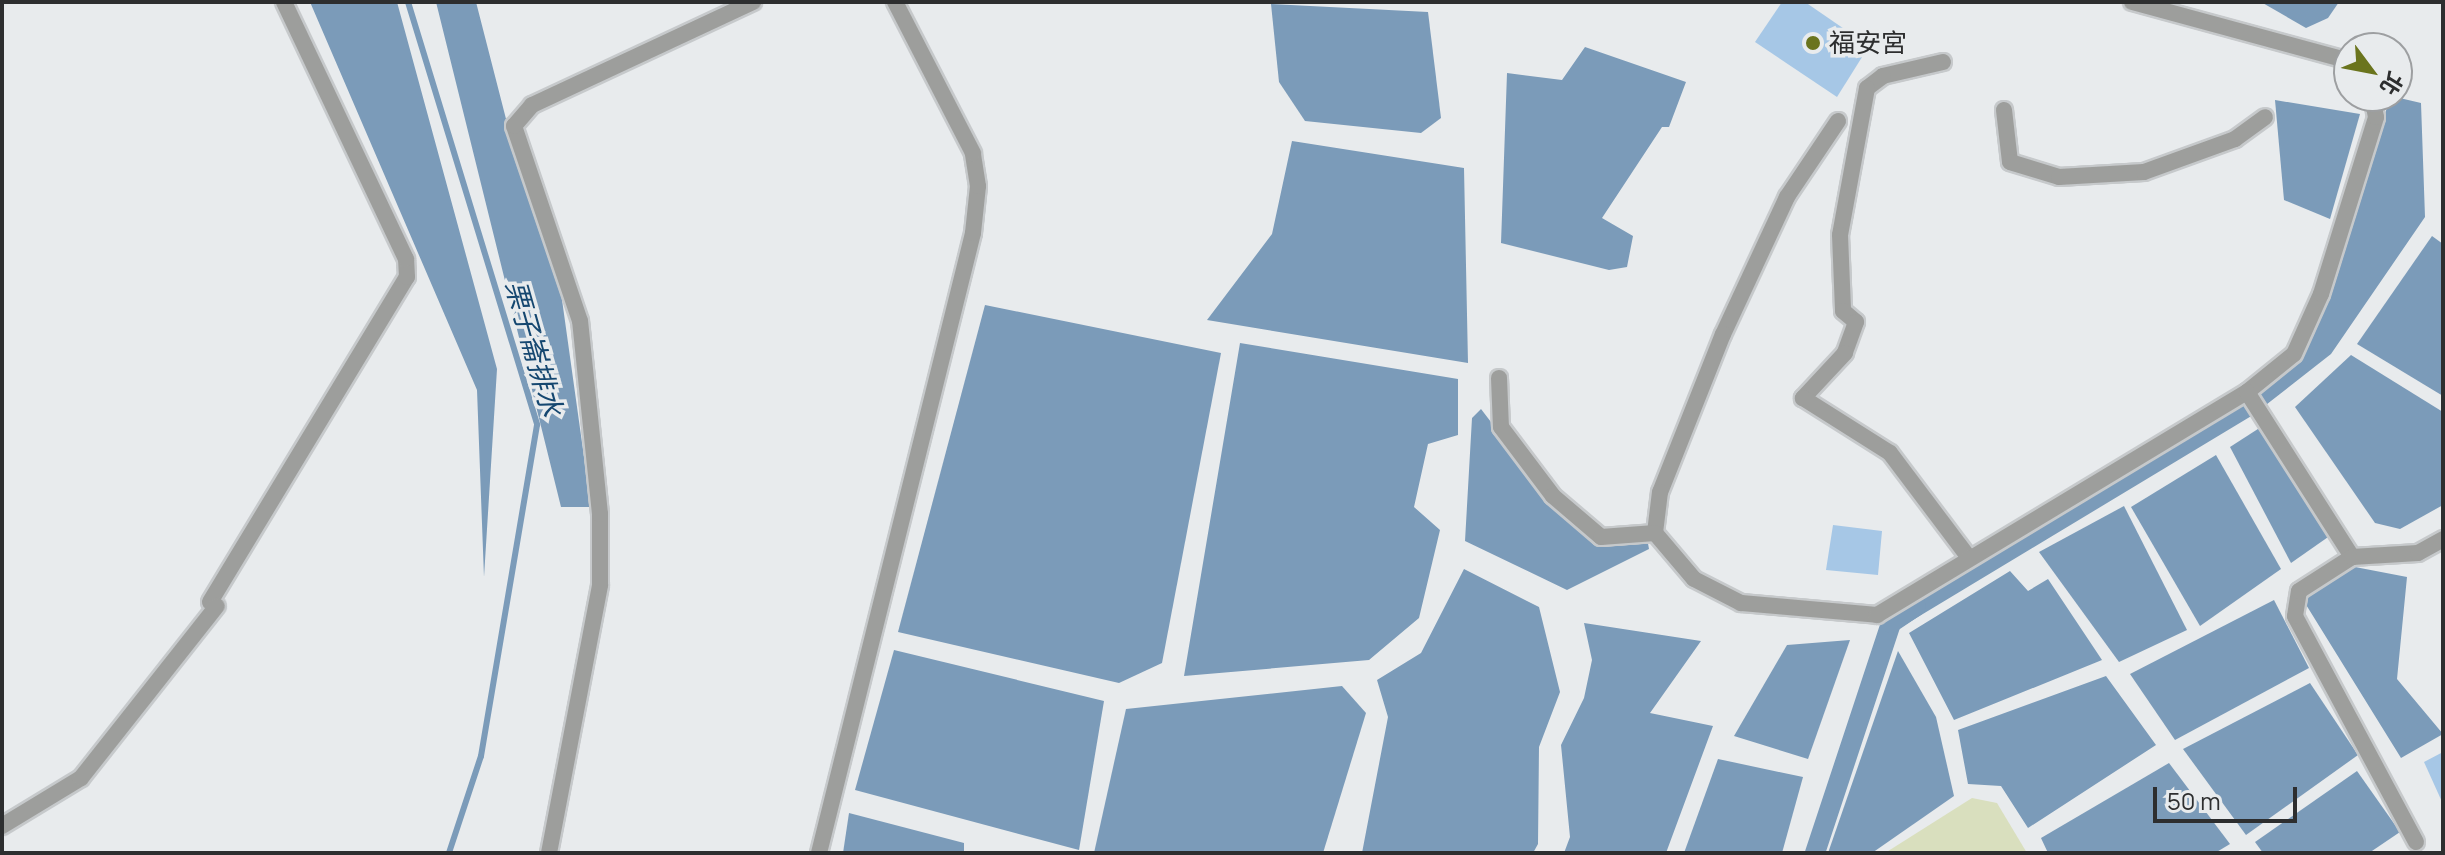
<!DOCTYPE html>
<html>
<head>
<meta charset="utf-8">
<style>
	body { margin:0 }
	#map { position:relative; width:2445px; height:855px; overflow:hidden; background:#e8ebed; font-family:Manrope,"Noto Sans TC",sans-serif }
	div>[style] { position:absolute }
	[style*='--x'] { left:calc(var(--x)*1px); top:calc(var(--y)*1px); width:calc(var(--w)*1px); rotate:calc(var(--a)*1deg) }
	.green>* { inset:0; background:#d9dfbe }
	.water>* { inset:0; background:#7b9bb9 }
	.stream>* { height:6px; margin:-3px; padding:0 3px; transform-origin:3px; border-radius:3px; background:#7b9bb9 }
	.canal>* { height:20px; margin:-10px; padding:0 10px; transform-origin:10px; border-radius:10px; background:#7b9bb9 }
	.building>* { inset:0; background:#a6c7e6 }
	.roads { filter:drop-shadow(2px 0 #c6c9cb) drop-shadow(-2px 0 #c6c9cb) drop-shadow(0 2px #c6c9cb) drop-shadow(0 -2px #c6c9cb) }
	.minor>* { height:16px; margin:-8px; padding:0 8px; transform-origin:8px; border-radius:8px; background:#9d9e9c }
	.dots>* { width:22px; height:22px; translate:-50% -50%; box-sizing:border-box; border:4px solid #e8ebed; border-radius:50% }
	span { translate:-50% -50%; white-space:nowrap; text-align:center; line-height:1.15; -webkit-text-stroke:7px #e8ebed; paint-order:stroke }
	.poi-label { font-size:26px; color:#2d2e2f }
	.left { translate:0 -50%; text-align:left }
	.water-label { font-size:28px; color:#154770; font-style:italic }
	.frame { position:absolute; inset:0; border:4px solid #2d2e2f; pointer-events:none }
	.north { position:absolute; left:2333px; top:32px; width:80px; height:80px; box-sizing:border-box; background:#e8ebed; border:2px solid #9d9fa1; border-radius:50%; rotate:122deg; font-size:22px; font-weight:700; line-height:32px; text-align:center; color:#2d2e2f }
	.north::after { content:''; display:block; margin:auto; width:28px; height:36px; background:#6a741d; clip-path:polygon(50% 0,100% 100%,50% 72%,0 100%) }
	.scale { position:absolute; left:2153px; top:787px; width:144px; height:36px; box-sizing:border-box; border:4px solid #2d2e2f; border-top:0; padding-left:10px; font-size:24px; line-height:28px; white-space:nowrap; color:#2d2e2f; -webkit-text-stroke:6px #e8ebed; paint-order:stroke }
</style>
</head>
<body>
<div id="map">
	<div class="green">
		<div style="clip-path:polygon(1972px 798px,1997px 803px,2027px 853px,1885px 853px)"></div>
	</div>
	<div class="water">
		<div style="clip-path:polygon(310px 2px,397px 2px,497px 369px,484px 577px,477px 390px)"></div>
		<div style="clip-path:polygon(436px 2px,476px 2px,515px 154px,557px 264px,591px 507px,561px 507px)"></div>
		<div style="clip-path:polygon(2261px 2px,2339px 2px,2328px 18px,2306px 28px)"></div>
		<div style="clip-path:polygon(1271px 4px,1428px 12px,1441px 118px,1421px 133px,1305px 121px,1279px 82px)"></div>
		<div style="clip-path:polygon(1585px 47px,1686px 82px,1669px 127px,1662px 127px,1602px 218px,1633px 236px,1627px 267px,1609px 270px,1501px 243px,1507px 73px,1562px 80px)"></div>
		<div style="clip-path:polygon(2391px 96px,2421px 103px,2425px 217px,2331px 354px,2253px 415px,1903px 626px,1890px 616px,2278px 375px,2310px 334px)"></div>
		<div style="clip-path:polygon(2275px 100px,2360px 114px,2330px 219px,2284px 200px)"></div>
		<div style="clip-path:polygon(1292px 141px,1464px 168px,1468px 363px,1207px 320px,1272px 234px)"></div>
		<div style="clip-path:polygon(2432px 236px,2443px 244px,2443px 396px,2357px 344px)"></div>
		<div style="clip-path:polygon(985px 305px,1221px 353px,1162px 663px,1119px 683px,898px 632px)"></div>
		<div style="clip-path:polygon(1240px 343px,1458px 379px,1458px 435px,1428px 444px,1414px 507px,1440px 530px,1419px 618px,1369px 660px,1184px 676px)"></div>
		<div style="clip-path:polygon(2351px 355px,2443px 412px,2443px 505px,2400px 529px,2375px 523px,2295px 407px)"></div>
		<div style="clip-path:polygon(1481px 409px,1553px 503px,1589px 526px,1647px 538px,1649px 549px,1567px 590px,1465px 541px,1472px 418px)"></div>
		<div style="clip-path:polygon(2261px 427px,2331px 535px,2291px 563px,2230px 447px)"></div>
		<div style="clip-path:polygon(2216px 455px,2281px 569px,2200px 626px,2131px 507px)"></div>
		<div style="clip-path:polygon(2124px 506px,2187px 630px,2119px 662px,2039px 552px)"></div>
		<div style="clip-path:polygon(2355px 567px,2407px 577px,2397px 679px,2443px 734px,2401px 758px,2300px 595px)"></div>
		<div style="clip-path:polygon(1464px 569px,1539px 607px,1560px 692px,1539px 747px,1538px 844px,1533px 853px,1362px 853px,1388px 717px,1377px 680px,1421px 653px)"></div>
		<div style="clip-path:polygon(2010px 571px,2028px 591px,2048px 579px,2102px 660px,1954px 720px,1909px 633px)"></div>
		<div style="clip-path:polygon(2274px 600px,2309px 668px,2175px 740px,2130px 674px)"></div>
		<div style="clip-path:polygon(1584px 623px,1701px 641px,1650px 713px,1713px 726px,1666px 853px,1564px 853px,1570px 837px,1561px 745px,1584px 698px,1592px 660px)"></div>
		<div style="clip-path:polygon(1850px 640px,1808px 759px,1734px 736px,1787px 645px)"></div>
		<div style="clip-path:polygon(894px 650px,1104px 701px,1079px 850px,855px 790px)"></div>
		<div style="clip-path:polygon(1898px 651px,1936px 717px,1954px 796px,1872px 853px,1828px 853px)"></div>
		<div style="clip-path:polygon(2106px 676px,2156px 745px,2028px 828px,2001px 786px,1968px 784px,1958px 730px)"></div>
		<div style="clip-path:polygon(2310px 683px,2358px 755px,2246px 835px,2183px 749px)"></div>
		<div style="clip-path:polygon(1342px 686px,1366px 713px,1323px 853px,1094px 853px,1126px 709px)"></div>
		<div style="clip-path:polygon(1718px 759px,1803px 777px,1782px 853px,1684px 853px)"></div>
		<div style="clip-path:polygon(2169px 763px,2230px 844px,2215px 853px,2048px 853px,2041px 838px)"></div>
		<div style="clip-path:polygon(2357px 771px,2400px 832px,2369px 853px,2263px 853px,2255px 842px)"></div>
		<div style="clip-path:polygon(849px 813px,964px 843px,964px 853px,843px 853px)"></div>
	</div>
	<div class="stream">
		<div style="--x:408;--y:2;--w:442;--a:73"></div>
		<div style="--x:537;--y:425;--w:336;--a:99.6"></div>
		<div style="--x:481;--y:756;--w:102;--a:108.3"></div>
	</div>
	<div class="canal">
		<div style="--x:1815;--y:853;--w:242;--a:-71.7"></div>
		<div style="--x:1891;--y:623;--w:30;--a:-34"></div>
	</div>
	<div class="building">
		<div style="clip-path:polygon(1782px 2px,1805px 2px,1869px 46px,1837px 97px,1755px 42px)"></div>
		<div style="clip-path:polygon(1833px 525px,1882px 531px,1878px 575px,1826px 570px)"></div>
		<div style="clip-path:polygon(2443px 752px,2443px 804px,2424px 762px)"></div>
	</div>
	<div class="roads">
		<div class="minor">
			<div style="--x:2132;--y:2;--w:225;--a:15.2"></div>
			<div style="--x:1943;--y:62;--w:62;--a:166.9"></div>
			<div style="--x:1883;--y:76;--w:20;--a:143"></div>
			<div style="--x:1867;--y:88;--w:149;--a:100.4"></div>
			<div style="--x:1840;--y:235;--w:76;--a:87.7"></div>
			<div style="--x:1843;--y:311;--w:17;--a:40"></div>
			<div style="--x:1856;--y:322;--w:33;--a:110"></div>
			<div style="--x:1845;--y:353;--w:62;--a:133"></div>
			<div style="--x:1803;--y:398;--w:103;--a:32.3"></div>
			<div style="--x:1890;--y:453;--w:131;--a:53"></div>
			<div style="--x:2004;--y:110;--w:52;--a:83.4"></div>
			<div style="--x:2010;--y:162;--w:51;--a:17"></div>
			<div style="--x:2059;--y:177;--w:85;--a:-3.4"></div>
			<div style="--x:2144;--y:172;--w:97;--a:-19.9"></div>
			<div style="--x:2235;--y:139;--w:37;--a:-36"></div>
			<div style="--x:1838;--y:121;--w:92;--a:123.9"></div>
			<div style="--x:1787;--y:197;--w:151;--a:115"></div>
			<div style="--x:1723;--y:334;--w:170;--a:111.7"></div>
			<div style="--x:1660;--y:492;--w:41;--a:97"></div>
			<div style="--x:1655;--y:533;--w:60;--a:49.7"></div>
			<div style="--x:1694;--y:579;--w:53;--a:27.1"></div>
			<div style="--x:1741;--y:603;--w:137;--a:5"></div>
			<div style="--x:1877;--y:615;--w:432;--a:-31.1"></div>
			<div style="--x:2247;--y:392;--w:60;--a:-39"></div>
			<div style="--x:2294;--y:354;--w:66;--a:-65.8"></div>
			<div style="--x:2321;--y:294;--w:185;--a:-72.7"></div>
			<div style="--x:2376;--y:117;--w:21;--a:-101"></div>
			<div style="--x:1499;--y:378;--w:49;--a:87.7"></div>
			<div style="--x:1501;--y:427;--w:86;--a:53"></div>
			<div style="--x:1553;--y:496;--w:63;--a:40.5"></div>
			<div style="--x:1601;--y:537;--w:54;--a:-4.2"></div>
			<div style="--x:2247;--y:392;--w:196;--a:57.5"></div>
			<div style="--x:210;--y:602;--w:380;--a:-58.8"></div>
			<div style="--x:407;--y:277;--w:18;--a:-93"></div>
			<div style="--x:406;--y:259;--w:284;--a:-115.4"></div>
			<div style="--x:2;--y:826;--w:92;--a:-31.3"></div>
			<div style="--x:81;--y:778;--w:219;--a:-51.7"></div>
			<div style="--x:2416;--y:842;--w:256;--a:-118.2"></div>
			<div style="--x:2295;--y:616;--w:25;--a:-81"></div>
			<div style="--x:2299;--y:591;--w:63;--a:-32.7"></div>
			<div style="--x:2352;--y:557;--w:66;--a:-3.5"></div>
			<div style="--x:2418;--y:553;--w:29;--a:-29"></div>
			<div style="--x:549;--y:853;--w:273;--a:-79.2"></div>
			<div style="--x:600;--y:585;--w:71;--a:-90"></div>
			<div style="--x:600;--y:514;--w:194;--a:-95.9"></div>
			<div style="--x:580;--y:321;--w:206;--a:-108.7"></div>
			<div style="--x:514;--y:126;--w:28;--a:-49"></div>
			<div style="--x:532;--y:105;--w:244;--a:-25"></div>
			<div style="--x:819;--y:853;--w:639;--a:-76.05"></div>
			<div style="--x:973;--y:233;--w:47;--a:-83.9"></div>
			<div style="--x:978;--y:186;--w:33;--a:-99"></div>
			<div style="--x:973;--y:153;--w:170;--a:-117.3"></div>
		</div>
	</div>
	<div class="dots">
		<div style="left:1813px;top:43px;background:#6a741d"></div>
	</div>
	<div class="poi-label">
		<span class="left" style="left:1829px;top:43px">福安宮</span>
	</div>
	<div class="water-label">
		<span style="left:535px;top:348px;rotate:74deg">栗子崙排水</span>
	</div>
	<div class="frame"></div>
	<div class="north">北</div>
	<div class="scale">50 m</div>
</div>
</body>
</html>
